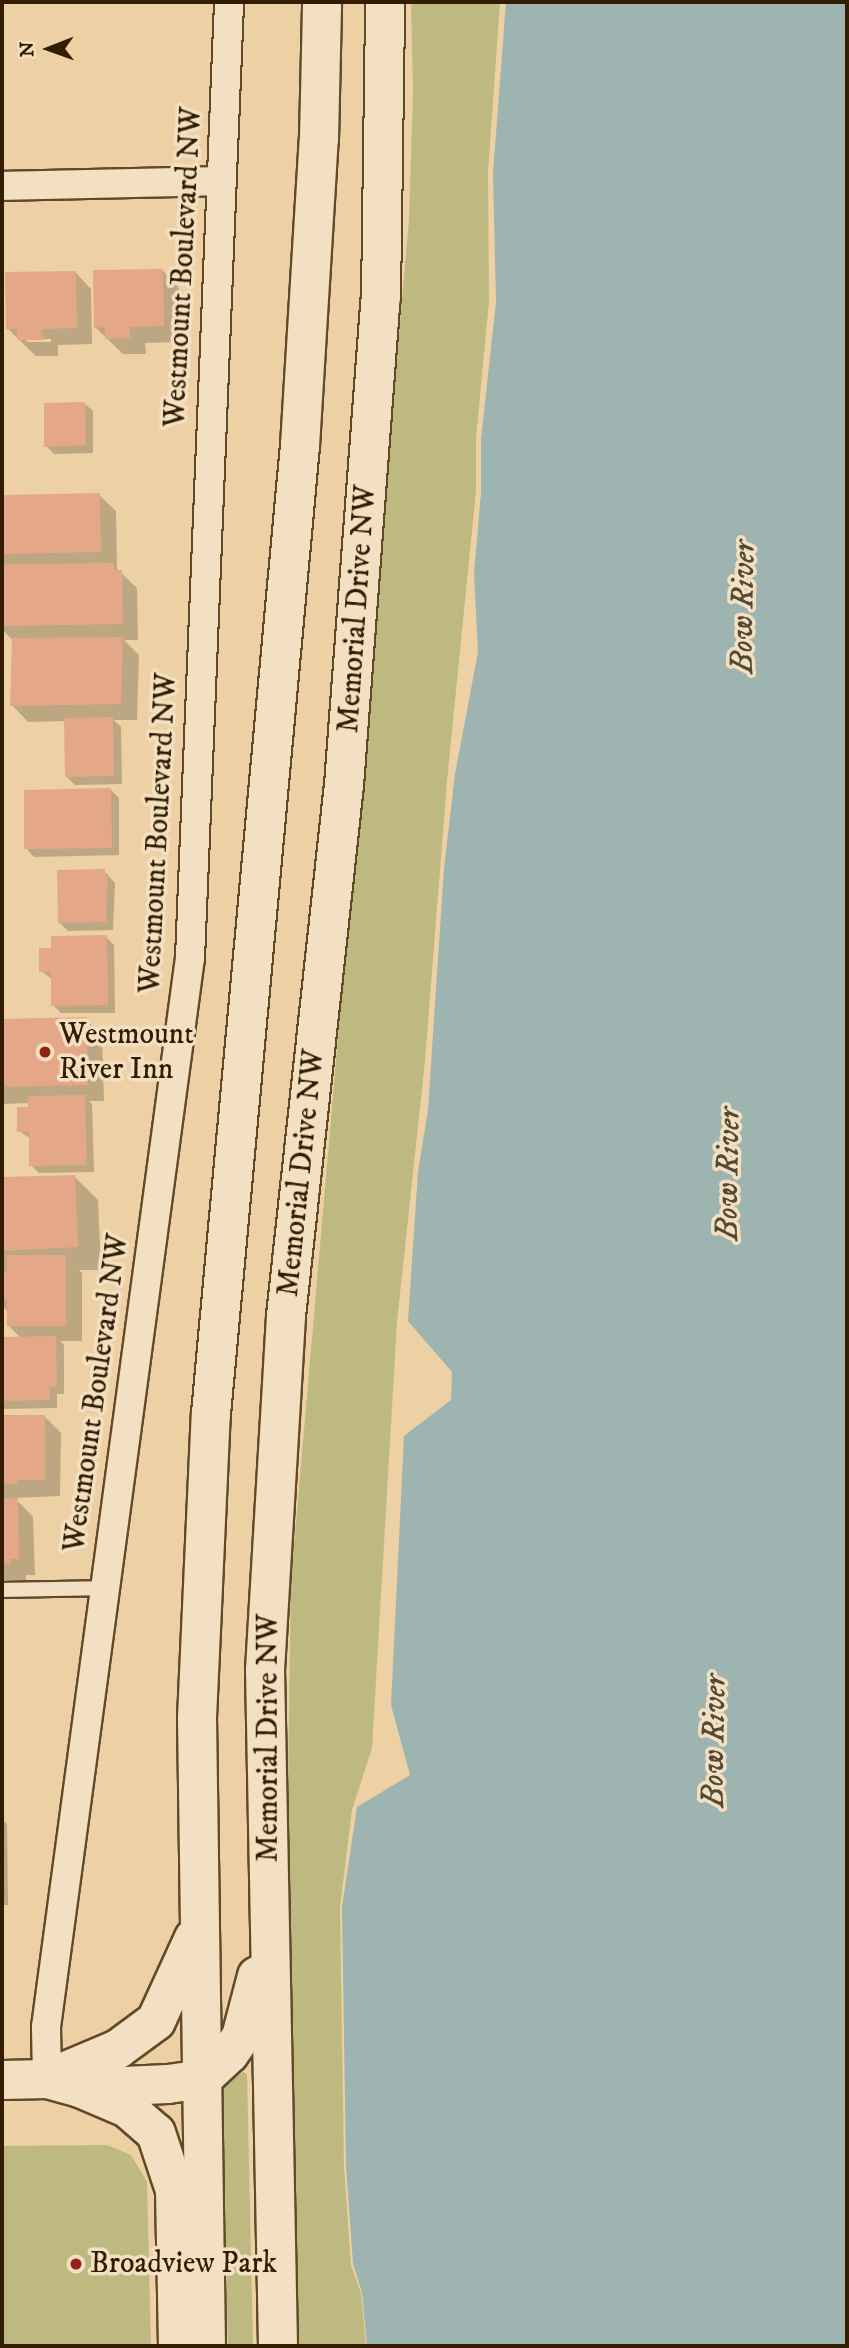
<!DOCTYPE html>
<html>
<head>
<meta charset="utf-8">
<style>
	body { margin:0 }
	#map { position:relative; width:849px; height:2348px; overflow:hidden; background:#edd0a3; font-family:"IM FELL DW Pica",serif }
	div>[style] { position:absolute }
	[style*='--x'] { left:calc(var(--x)*1px); top:calc(var(--y)*1px); width:calc(var(--w)*1px); rotate:calc(var(--a)*1deg) }
	.green>* { inset:0; background:#beb981 }
	.water>* { inset:0; background:#9eb4b1 }
	.shadow>* { inset:0; background:#0003 }
	.building>* { inset:0; background:#e4a888 }
	.roads { filter:drop-shadow(2px 0 #624a29) drop-shadow(-2px 0 #624a29) drop-shadow(0 2px #624a29) drop-shadow(0 -2px #624a29) }
	.lane>* { height:14px; margin:-7px; padding:0 7px; transform-origin:7px; border-radius:7px; background:#f3e0c3 }
	.street>* { height:28px; margin:-14px; padding:0 14px; transform-origin:14px; border-radius:14px; background:#f3e0c3 }
	.secondary>* { height:38px; margin:-19px; padding:0 19px; transform-origin:19px; border-radius:19px; background:#f3e0c3 }
	.dots>* { width:19px; height:19px; translate:-50% -50%; box-sizing:border-box; border:4px solid #f3e0c3; border-radius:50% }
	span { translate:-50% -50%; white-space:nowrap; text-align:center; line-height:1.15; -webkit-text-stroke:7px #f3e0c3; paint-order:stroke }
	.street-label { font-size:30px; color:#331d00 }
	.poi-label { font-size:30px; color:#331d00 }
	.left { translate:0 -50%; text-align:left }
	.water-label { font-size:32px; color:#534a35; font-style:italic }
	.frame { position:absolute; inset:0; border:4px solid #331d00; pointer-events:none }
	.north { position:absolute; left:14px; top:14px; width:70px; height:70px; -webkit-text-stroke:5px #f3e0c3; paint-order:stroke; rotate:269deg; font-size:19px; font-weight:700; line-height:28px; text-align:center; color:#331d00 }
	.north::after { content:''; display:block; margin:auto; width:24px; height:32px; background:#331d00; clip-path:polygon(50% 0,100% 100%,50% 72%,0 100%) }
</style>
</head>
<body>
<div id="map">
	<div class="green">
		<div style="clip-path:polygon(411px 2px,500px 2px,488px 172px,489px 301px,476px 438px,476px 491px,447px 781px,425px 1061px,397px 1322px,372px 1748px,352px 1810px,340px 1907px,344px 2167px,351px 2265px,361px 2293px,366px 2346px,297px 2346px,287px 1857px,291px 1580px,409px 220px,413px 92px)"></div>
		<div style="clip-path:polygon(243px 2072px,247px 2074px,253px 2346px,228px 2346px,223px 2088px)"></div>
		<div style="clip-path:polygon(107px 2145px,131px 2155px,147px 2182px,151px 2346px,2px 2346px,2px 2146px)"></div>
	</div>
	<div class="water">
		<div style="clip-path:polygon(506px 2px,847px 2px,847px 2346px,367px 2346px,362px 2293px,353px 2264px,346px 2166px,342px 1907px,357px 1807px,410px 1775px,391px 1705px,404px 1436px,451px 1400px,452px 1372px,408px 1321px,418px 1172px,428px 1110px,444px 868px,455px 774px,478px 652px,474px 573px,481px 493px,481px 439px,496px 302px,493px 173px)"></div>
	</div>
	<div class="shadow">
		<div style="clip-path:polygon(163px 271px,179px 288px,180px 342px,145px 343px,146px 354px,123px 354px,95px 327px)"></div>
		<div style="clip-path:polygon(evenodd,75px 272px,91px 289px,92px 344px,58px 345px,58px 356px,36px 356px,8px 329px,75px 272px,24px 339px,51px 339px,51px 342px,28px 342px,24px 339px)"></div>
		<div style="clip-path:polygon(2px 289px,4px 291px,4px 346px,2px 346px)"></div>
		<div style="clip-path:polygon(84px 403px,93px 411px,93px 453px,54px 454px,46px 446px)"></div>
		<div style="clip-path:polygon(99px 495px,116px 511px,117px 569px,137px 588px,138px 640px,124px 640px,139px 655px,137px 720px,114px 720px,121px 727px,122px 784px,75px 785px,67px 777px,66px 721px,28px 722px,12px 705px,13px 641px,2px 629px,2px 566px,4px 566px,2px 496px)"></div>
		<div style="clip-path:polygon(111px 790px,119px 798px,119px 855px,34px 857px,26px 848px)"></div>
		<div style="clip-path:polygon(104px 871px,115px 883px,113px 930px,68px 931px,60px 923px)"></div>
		<div style="clip-path:polygon(106px 937px,114px 945px,115px 1013px,61px 1013px,53px 1005px,52px 979px,41px 971px,52px 949px)"></div>
		<div style="clip-path:polygon(86px 1019px,102px 1035px,104px 1101px,89px 1101px,92px 1104px,94px 1172px,39px 1173px,31px 1165px,31px 1139px,19px 1131px,30px 1103px,2px 1104px,2px 1021px)"></div>
		<div style="clip-path:polygon(75px 1177px,98px 1200px,101px 1270px,79px 1270px,82px 1273px,82px 1341px,60px 1341px,64px 1345px,64px 1394px,57px 1394px,57px 1408px,2px 1409px,2px 1338px,21px 1338px,8px 1325px,8px 1312px,2px 1305px,2px 1179px)"></div>
		<div style="clip-path:polygon(2px 1416px,44px 1416px,61px 1433px,60px 1496px,15px 1498px,33px 1517px,35px 1575px,26px 1575px,26px 1580px,2px 1580px)"></div>
		<div style="clip-path:polygon(2px 1819px,7px 1824px,8px 1905px,2px 1905px)"></div>
	</div>
	<div class="building">
		<div style="clip-path:polygon(163px 269px,164px 326px,130px 327px,130px 338px,105px 339px,105px 327px,94px 328px,93px 270px)"></div>
		<div style="clip-path:polygon(76px 271px,77px 328px,42px 329px,43px 340px,18px 340px,17px 329px,6px 329px,5px 272px)"></div>
		<div style="clip-path:polygon(85px 402px,86px 445px,44px 447px,44px 403px)"></div>
		<div style="clip-path:polygon(100px 493px,101px 552px,2px 554px,2px 495px)"></div>
		<div style="clip-path:polygon(114px 563px,114px 570px,122px 570px,123px 624px,2px 626px,2px 564px)"></div>
		<div style="clip-path:polygon(123px 637px,121px 704px,10px 706px,12px 638px)"></div>
		<div style="clip-path:polygon(113px 717px,114px 776px,65px 777px,64px 718px)"></div>
		<div style="clip-path:polygon(111px 788px,112px 848px,24px 849px,24px 790px)"></div>
		<div style="clip-path:polygon(105px 869px,105px 873px,108px 873px,106px 922px,58px 923px,57px 870px)"></div>
		<div style="clip-path:polygon(107px 935px,108px 1005px,51px 1006px,51px 972px,39px 972px,39px 948px,51px 948px,51px 936px)"></div>
		<div style="clip-path:polygon(87px 1017px,88px 1085px,2px 1087px,2px 1019px)"></div>
		<div style="clip-path:polygon(85px 1095px,87px 1165px,29px 1166px,29px 1132px,17px 1132px,17px 1107px,28px 1107px,28px 1096px)"></div>
		<div style="clip-path:polygon(75px 1175px,78px 1247px,2px 1251px,2px 1177px)"></div>
		<div style="clip-path:polygon(7px 1255px,66px 1255px,66px 1326px,7px 1326px,7px 1299px,2px 1299px,2px 1271px,7px 1271px)"></div>
		<div style="clip-path:polygon(56px 1336px,57px 1387px,50px 1387px,50px 1400px,2px 1401px,2px 1337px)"></div>
		<div style="clip-path:polygon(2px 1415px,45px 1415px,45px 1480px,17px 1480px,17px 1484px,2px 1484px)"></div>
		<div style="clip-path:polygon(18px 1498px,19px 1559px,11px 1559px,11px 1564px,2px 1564px,2px 1499px)"></div>
	</div>
	<div class="roads">
		<div class="lane">
			<div style="--x:2;--y:1590;--w:102;--a:-1.1"></div>
		</div>
		<div class="street">
			<div style="--x:2;--y:186;--w:219;--a:-1.3"></div>
			<div style="--x:47;--y:2079;--w:52;--a:-91.1"></div>
			<div style="--x:46;--y:2027;--w:1079;--a:-82.33"></div>
			<div style="--x:190;--y:958;--w:957;--a:-87.66"></div>
		</div>
		<div class="secondary">
			<div style="--x:47;--y:2079;--w:77;--a:-22.9"></div>
			<div style="--x:118;--y:2049;--w:47;--a:-36.4"></div>
			<div style="--x:156;--y:2021;--w:91;--a:-65.4"></div>
			<div style="--x:202;--y:2079;--w:37;--a:-43"></div>
			<div style="--x:229;--y:2054;--w:21;--a:-55"></div>
			<div style="--x:241;--y:2037;--w:63;--a:-75.3"></div>
			<div style="--x:2;--y:2080;--w:45;--a:-1.3"></div>
			<div style="--x:47;--y:2079;--w:34;--a:15"></div>
			<div style="--x:80;--y:2088;--w:88;--a:-2.6"></div>
			<div style="--x:168;--y:2084;--w:34;--a:-8"></div>
			<div style="--x:80;--y:2088;--w:51;--a:23.1"></div>
			<div style="--x:127;--y:2108;--w:38;--a:41"></div>
			<div style="--x:156;--y:2133;--w:60;--a:71.6"></div>
			<div style="--x:175;--y:2190;--w:156;--a:88.9"></div>
			<div style="--x:206;--y:2346;--w:628;--a:-90.82"></div>
			<div style="--x:197;--y:1718;--w:304;--a:-87.4"></div>
			<div style="--x:211;--y:1414;--w:972;--a:-84.75"></div>
			<div style="--x:300;--y:446;--w:308;--a:-86.5"></div>
			<div style="--x:319;--y:139;--w:137;--a:-88.7"></div>
			<div style="--x:278;--y:2346;--w:676;--a:-91.1"></div>
			<div style="--x:265;--y:1670;--w:355;--a:-86.6"></div>
			<div style="--x:286;--y:1316;--w:534;--a:-83.77"></div>
			<div style="--x:344;--y:785;--w:488;--a:-85.7"></div>
			<div style="--x:381;--y:298;--w:296;--a:-89.2"></div>
		</div>
	</div>
	<div class="dots">
		<div style="left:45px;top:1052px;background:#8f2418"></div>
		<div style="left:76px;top:2264px;background:#8f2418"></div>
	</div>
	<div class="street-label">
		<span style="left:184px;top:267px;rotate:-87deg">Westmount Boulevard NW</span>
		<span style="left:358px;top:609px;rotate:-86deg">Memorial Drive NW</span>
		<span style="left:159px;top:833px;rotate:-87deg">Westmount Boulevard NW</span>
		<span style="left:302px;top:1173px;rotate:-84deg">Memorial Drive NW</span>
		<span style="left:97px;top:1393px;rotate:-82deg">Westmount Boulevard NW</span>
		<span style="left:269px;top:1738px;rotate:-90deg">Memorial Drive NW</span>
	</div>
	<div class="poi-label">
		<span class="left" style="left:59px;top:1052px">Westmount<br>River Inn</span>
		<span class="left" style="left:90px;top:2264px">Broadview Park</span>
	</div>
	<div class="water-label">
		<span style="left:744px;top:607px;rotate:-89deg">Bow River</span>
		<span style="left:729px;top:1174px;rotate:-89deg">Bow River</span>
		<span style="left:715px;top:1741px;rotate:-89deg">Bow River</span>
	</div>
	<div class="frame"></div>
	<div class="north">N</div>
</div>
</body>
</html>
